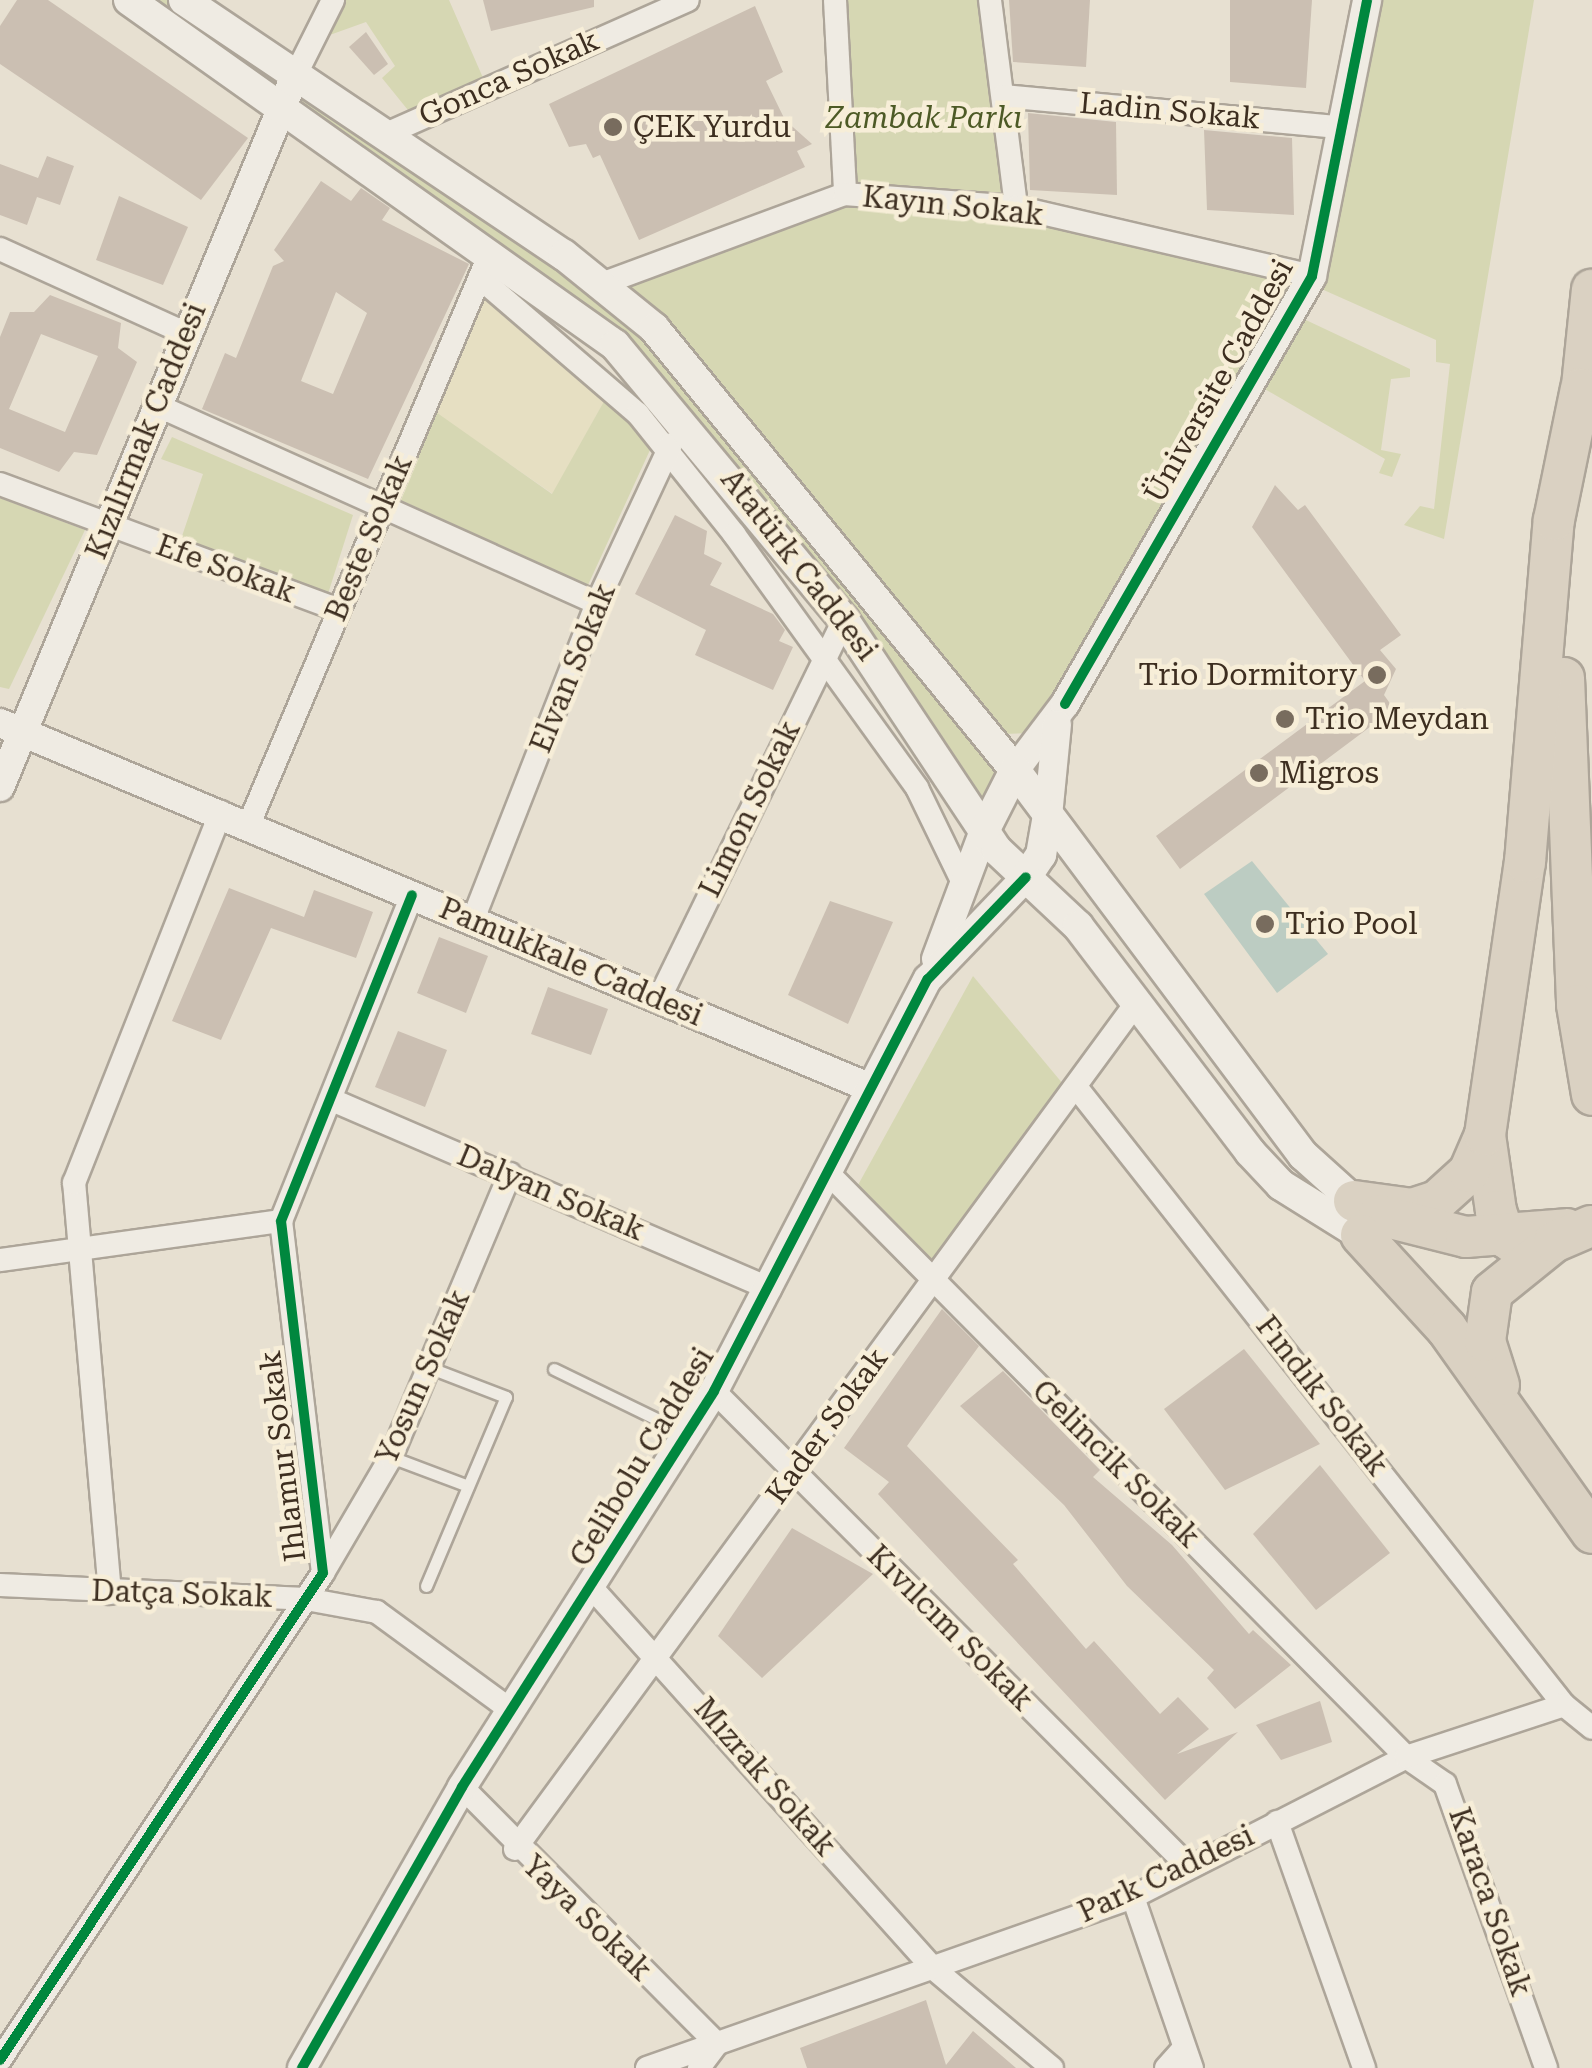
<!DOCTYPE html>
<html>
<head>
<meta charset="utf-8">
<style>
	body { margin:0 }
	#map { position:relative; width:1592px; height:2068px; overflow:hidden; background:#e7e0d1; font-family:"Roboto Serif",serif }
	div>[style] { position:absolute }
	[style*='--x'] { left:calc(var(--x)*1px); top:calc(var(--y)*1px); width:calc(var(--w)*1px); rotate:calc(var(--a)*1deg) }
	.farmland>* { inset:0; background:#e6dfc2 }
	.green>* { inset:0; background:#d6d7b3 }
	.water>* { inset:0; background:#bcccc2 }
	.building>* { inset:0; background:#cbbfb2 }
	.roads { filter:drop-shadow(2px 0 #ada599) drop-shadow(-2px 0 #ada599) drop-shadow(0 2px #ada599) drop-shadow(0 -2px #ada599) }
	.service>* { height:11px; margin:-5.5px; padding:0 5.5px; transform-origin:5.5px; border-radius:5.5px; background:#efebe3 }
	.minor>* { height:22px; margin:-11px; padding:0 11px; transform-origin:11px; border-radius:11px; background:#efebe3 }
	.tertiary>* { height:28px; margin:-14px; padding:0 14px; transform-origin:14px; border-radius:14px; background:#efebe3 }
	.secondary>* { height:30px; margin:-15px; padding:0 15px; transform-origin:15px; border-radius:15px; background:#efebe3 }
	.motorway>* { height:40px; margin:-20px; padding:0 20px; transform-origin:20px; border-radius:20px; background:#dad1c2 }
	.cycleway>* { height:10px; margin:-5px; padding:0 5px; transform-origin:5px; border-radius:5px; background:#00873e }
	.dots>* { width:28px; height:28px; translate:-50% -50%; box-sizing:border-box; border:5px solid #f7eed8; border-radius:50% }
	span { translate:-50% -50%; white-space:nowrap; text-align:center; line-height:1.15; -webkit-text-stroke:9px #f7eed8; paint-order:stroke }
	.street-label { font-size:30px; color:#3d2e20 }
	.park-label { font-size:30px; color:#4d5a26; font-style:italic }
	.poi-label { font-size:30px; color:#3d2e20 }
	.left { translate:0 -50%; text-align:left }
	.right { translate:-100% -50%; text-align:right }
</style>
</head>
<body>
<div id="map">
	<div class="farmland">
		<div style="clip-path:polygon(483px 295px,607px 396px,553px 494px,433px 411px)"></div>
	</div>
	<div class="green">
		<div style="clip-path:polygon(129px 0,184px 0,604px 283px,845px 194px,835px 0,990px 0,1016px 207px,1307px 282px,1367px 0,1534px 0,1444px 539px,1404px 525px,1420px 506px,1434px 509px,1450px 364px,1436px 362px,1436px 340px,1308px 283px,1291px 313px,1410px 369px,1410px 377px,1391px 379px,1381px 450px,1401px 454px,1392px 477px,1379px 473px,1385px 459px,1251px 381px,1034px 733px,1003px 734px,1009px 763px,989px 815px,615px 345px)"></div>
		<div style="clip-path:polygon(333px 0,449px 0,487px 87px,416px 120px,382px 78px,395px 66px,366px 22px,313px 41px)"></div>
		<div style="clip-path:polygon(607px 396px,650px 450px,588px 585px,398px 499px,433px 410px,552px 494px)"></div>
		<div style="clip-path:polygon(172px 437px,353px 515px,327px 597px,180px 542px,203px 474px,161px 459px)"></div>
		<div style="clip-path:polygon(0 498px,85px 530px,9px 689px,0 687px)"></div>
		<div style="clip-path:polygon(973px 976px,1068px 1090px,933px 1260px,858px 1185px)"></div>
	</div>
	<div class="water">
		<div style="clip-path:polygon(1252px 861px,1328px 954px,1277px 993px,1204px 894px)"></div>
	</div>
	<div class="building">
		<div style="clip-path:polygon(17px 0,48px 0,248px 138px,201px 200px,0 64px,0 26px)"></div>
		<div style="clip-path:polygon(483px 0,594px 0,594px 7px,491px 31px)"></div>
		<div style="clip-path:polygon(1009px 0,1090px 0,1086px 67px,1013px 62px)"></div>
		<div style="clip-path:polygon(1230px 0,1312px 0,1306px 88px,1230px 82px)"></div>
		<div style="clip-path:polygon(755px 6px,783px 72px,766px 81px,785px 120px,812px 144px,797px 151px,805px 167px,639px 240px,600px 155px,593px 158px,586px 144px,569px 147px,549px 104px)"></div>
		<div style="clip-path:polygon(366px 32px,388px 64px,374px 75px,349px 47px)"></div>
		<div style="clip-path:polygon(1028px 113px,1116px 122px,1117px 195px,1030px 190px)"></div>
		<div style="clip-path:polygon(1204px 130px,1292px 138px,1294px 215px,1207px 210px)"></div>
		<div style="clip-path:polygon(47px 156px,74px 166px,60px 205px,37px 197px,27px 225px,0 215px,0 164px,38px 178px)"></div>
		<div style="clip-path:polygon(evenodd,321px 181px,351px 201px,361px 188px,390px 208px,382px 220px,469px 264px,368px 479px,202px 409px,225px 353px,236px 358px,273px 266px,284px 261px,274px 250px,321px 181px,336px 292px,367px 313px,333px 394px,301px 381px,336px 292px)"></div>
		<div style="clip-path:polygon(119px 196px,188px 227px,163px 285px,96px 260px)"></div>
		<div style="clip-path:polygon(evenodd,50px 295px,121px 323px,118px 348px,137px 362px,97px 455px,74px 452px,59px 472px,0 448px,0 337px,10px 312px,34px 312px,50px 295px,41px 334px,98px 356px,65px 432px,9px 409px,41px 334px)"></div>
		<div style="clip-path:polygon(1275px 485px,1298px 510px,1305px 505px,1401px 635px,1380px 650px,1396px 669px,1384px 695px,1394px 709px,1180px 869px,1156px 836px,1365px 681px,1252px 527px)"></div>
		<div style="clip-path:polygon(675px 515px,707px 531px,704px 554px,722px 563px,710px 585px,773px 614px,785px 630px,779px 641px,793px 647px,773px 690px,695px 655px,706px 630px,635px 594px)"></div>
		<div style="clip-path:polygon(229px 888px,304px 917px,314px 890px,373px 912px,356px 958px,271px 928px,221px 1040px,172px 1021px)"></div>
		<div style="clip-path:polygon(830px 901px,893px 922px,848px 1024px,788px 995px)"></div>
		<div style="clip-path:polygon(439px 937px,488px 956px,466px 1013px,417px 993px)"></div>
		<div style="clip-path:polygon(548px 987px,608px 1009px,591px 1055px,531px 1034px)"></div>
		<div style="clip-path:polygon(398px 1031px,447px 1050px,425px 1107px,375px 1087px)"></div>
		<div style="clip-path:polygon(942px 1309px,979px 1346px,907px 1446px,1018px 1560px,1013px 1564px,1086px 1649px,1094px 1641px,1160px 1714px,1178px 1697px,1209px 1729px,1177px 1754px,1238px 1732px,1165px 1800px,878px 1494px,889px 1482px,844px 1448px)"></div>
		<div style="clip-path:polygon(1244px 1349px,1320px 1444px,1225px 1490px,1164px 1409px)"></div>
		<div style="clip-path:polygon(1003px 1371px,1100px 1470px,1093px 1477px,1172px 1545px,1249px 1634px,1253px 1630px,1291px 1665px,1235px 1709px,1207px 1678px,1214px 1670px,1127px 1586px,1064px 1505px,960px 1406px)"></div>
		<div style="clip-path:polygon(1320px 1465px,1390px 1553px,1316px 1610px,1253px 1534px)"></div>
		<div style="clip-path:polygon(792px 1528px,873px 1574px,762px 1678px,718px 1636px)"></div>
		<div style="clip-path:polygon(1320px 1701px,1332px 1742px,1281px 1760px,1256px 1725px)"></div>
		<div style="clip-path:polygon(926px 2000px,946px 2065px,973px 2031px,1016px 2068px,807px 2068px,800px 2048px)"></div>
	</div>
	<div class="roads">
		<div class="service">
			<div style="--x:554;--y:1369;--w:148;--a:26"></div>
			<div style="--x:391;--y:1457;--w:82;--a:20.6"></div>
			<div style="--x:426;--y:1586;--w:205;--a:-67.1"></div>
			<div style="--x:506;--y:1397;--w:84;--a:-159"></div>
		</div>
		<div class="minor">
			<div style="--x:835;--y:0;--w:194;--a:87"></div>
			<div style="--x:990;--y:0;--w:209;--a:82.8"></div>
			<div style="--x:295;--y:76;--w:85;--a:-63.4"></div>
			<div style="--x:1003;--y:96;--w:334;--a:5.3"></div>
			<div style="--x:386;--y:134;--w:330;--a:-23.9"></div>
			<div style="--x:0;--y:249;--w:203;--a:24.4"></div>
			<div style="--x:480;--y:278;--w:208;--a:40.7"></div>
			<div style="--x:638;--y:414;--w:154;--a:51.3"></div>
			<div style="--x:734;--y:534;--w:313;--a:54.2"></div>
			<div style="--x:917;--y:788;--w:108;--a:64.1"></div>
			<div style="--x:604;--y:283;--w:257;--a:-20.3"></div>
			<div style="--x:845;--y:194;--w:171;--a:4.3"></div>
			<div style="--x:1016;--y:207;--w:304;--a:13.1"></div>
			<div style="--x:154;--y:404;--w:486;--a:24.2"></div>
			<div style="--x:0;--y:484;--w:362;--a:20.4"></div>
			<div style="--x:249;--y:824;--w:607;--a:-67.11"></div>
			<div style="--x:472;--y:922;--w:343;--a:-68.6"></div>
			<div style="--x:597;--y:603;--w:175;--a:-65"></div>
			<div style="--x:659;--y:999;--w:422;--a:-64"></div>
			<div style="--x:1077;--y:1088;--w:786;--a:51.72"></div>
			<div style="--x:1564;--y:1705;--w:36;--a:39"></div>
			<div style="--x:332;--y:1100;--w:477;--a:23.3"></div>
			<div style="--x:826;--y:1171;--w:824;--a:45.29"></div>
			<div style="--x:1406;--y:1757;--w:47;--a:34.7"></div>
			<div style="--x:1445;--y:1784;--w:301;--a:70.4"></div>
			<div style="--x:0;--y:1260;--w:284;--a:-7.9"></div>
			<div style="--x:714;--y:1391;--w:668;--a:45.06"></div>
			<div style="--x:323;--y:1573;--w:134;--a:-59.6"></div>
			<div style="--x:391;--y:1457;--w:307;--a:-67.2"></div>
			<div style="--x:0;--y:1585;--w:306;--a:2.6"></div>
			<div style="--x:306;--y:1599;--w:72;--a:10.4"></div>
			<div style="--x:377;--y:1612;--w:166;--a:36.2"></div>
			<div style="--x:592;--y:1588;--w:512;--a:48.09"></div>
			<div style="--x:934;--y:1969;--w:154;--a:40"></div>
			<div style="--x:110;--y:1593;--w:412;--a:-95"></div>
			<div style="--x:74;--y:1183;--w:399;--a:-68.4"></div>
			<div style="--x:462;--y:1787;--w:362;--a:45.2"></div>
			<div style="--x:717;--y:2044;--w:30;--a:127"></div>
			<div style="--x:1277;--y:1822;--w:261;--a:70.5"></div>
			<div style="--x:515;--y:1849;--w:1051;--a:-53.71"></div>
			<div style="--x:1133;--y:1897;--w:181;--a:71"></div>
			<div style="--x:0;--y:2060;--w:584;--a:-56.45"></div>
			<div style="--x:323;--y:1573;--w:354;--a:-96.8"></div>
			<div style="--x:281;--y:1221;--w:351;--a:-68.1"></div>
			<div style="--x:647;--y:2068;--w:515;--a:-19.38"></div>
			<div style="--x:1133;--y:1897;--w:307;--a:-27.1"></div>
			<div style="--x:1406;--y:1757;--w:166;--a:-18.2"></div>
			<div style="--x:1166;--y:2068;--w:27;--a:-48"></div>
		</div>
		<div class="tertiary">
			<div style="--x:0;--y:723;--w:939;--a:22.74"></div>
			<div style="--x:1015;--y:770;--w:83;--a:-52.9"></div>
			<div style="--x:1065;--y:704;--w:494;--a:-60"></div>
			<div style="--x:1312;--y:276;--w:281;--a:-78.7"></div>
			<div style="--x:0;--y:787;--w:770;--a:-67.47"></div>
			<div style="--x:1048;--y:816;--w:92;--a:-84.4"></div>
			<div style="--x:936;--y:959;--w:134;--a:-69.5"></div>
			<div style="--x:302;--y:2068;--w:323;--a:-60.3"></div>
			<div style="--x:462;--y:1787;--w:469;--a:-57.5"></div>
			<div style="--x:714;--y:1391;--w:464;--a:-62.6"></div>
			<div style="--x:928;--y:979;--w:141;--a:-46.1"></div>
		</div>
		<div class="secondary">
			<div style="--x:129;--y:0;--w:596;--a:35.37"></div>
			<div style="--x:615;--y:345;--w:358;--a:50.2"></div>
			<div style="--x:844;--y:620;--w:276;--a:56.4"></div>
			<div style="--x:997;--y:850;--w:111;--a:43.2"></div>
			<div style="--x:1078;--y:926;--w:284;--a:52.7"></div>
			<div style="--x:1250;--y:1152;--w:45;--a:46.8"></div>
			<div style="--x:1281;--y:1185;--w:94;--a:32"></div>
			<div style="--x:184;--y:0;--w:458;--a:33.9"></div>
			<div style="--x:564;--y:255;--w:116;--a:39"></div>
			<div style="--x:654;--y:328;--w:571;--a:50.76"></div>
			<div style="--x:1015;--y:770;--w:481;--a:53.2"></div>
			<div style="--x:1303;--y:1155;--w:69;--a:42"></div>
			<div style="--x:983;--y:833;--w:71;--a:-63.1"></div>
			<div style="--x:1026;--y:877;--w:27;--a:-56"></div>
			<div style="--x:1041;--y:855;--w:40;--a:-80"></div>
		</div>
		<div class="motorway">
			<div style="--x:1579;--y:415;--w:126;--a:-84.1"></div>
			<div style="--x:1564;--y:678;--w:327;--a:87.7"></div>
			<div style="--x:1577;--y:1005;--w:91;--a:80.5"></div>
			<div style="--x:1485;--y:1135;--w:77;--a:81.8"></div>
			<div style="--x:1496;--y:1211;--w:28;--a:71"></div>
			<div style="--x:1505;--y:1237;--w:22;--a:36"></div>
			<div style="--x:1354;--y:1201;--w:59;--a:7.9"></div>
			<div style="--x:1412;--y:1209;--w:26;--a:-18"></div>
			<div style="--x:1437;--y:1201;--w:43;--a:-42.2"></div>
			<div style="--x:1469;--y:1172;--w:40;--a:-66.6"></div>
			<div style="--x:1485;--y:1135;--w:276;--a:-81.7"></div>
			<div style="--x:1525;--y:862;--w:343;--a:-85.2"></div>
			<div style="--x:1554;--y:520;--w:134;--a:-78.4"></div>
			<div style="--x:1379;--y:1215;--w:90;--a:14.2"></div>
			<div style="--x:1466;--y:1237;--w:101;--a:-4.5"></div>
			<div style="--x:1361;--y:1235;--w:127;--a:47.5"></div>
			<div style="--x:1447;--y:1329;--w:250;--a:54.6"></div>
			<div style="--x:1499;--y:1385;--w:46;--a:-107.7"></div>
			<div style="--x:1485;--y:1341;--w:49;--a:-81.9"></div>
			<div style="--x:1492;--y:1292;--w:80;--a:-38.9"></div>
			<div style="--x:1554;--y:1242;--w:40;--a:-23.4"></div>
		</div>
	</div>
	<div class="cycleway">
		<div style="--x:1065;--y:704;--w:494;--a:-60"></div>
		<div style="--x:1312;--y:276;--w:281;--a:-78.7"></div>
		<div style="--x:0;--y:2060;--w:584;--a:-56.45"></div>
		<div style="--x:323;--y:1573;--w:354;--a:-96.8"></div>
		<div style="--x:281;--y:1221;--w:351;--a:-68.1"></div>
		<div style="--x:302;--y:2068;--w:323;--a:-60.3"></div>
		<div style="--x:462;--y:1787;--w:469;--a:-57.5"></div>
		<div style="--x:714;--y:1391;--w:464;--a:-62.6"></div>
		<div style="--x:928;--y:979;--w:141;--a:-46.1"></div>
	</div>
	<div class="dots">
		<div style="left:613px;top:127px;background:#786c5e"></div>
		<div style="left:1377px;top:675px;background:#786c5e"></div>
		<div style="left:1285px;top:719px;background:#786c5e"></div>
		<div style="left:1259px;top:773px;background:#786c5e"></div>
		<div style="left:1265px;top:924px;background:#786c5e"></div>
	</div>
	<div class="street-label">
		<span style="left:509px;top:78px;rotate:-24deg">Gonca Sokak</span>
		<span style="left:1170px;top:111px;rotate:5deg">Ladin Sokak</span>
		<span style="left:953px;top:206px;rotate:6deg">Kayın Sokak</span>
		<span style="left:1219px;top:381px;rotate:-61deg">Üniversite Caddesi</span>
		<span style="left:146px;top:431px;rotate:-68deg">Kızılırmak Caddesi</span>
		<span style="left:369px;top:538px;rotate:-67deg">Beste Sokak</span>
		<span style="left:799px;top:565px;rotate:52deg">Atatürk Caddesi</span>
		<span style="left:226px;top:569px;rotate:20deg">Efe Sokak</span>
		<span style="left:573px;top:668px;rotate:-68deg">Elvan Sokak</span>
		<span style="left:750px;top:809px;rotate:-64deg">Limon Sokak</span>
		<span style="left:571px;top:962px;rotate:23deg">Pamukkale Caddesi</span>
		<span style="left:551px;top:1193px;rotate:23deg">Dalyan Sokak</span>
		<span style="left:423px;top:1377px;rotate:-66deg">Yosun Sokak</span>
		<span style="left:1322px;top:1396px;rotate:52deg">Fındık Sokak</span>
		<span style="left:827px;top:1426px;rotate:-54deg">Kader Sokak</span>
		<span style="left:283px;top:1456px;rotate:-97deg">Ihlamur Sokak</span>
		<span style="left:642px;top:1457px;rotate:-59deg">Gelibolu Caddesi</span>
		<span style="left:1116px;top:1464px;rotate:45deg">Gelincik Sokak</span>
		<span style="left:182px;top:1594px;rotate:2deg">Datça Sokak</span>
		<span style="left:950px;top:1628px;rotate:45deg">Kıvılcım Sokak</span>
		<span style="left:765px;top:1777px;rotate:49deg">Mızrak Sokak</span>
		<span style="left:1166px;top:1874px;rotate:-25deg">Park Caddesi</span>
		<span style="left:1490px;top:1902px;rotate:71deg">Karaca Sokak</span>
		<span style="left:587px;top:1918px;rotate:44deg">Yaya Sokak</span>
	</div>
	<div class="park-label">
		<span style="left:924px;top:118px">Zambak Parkı</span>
	</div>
	<div class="poi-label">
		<span class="left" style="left:633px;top:127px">ÇEK Yurdu</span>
		<span class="right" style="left:1357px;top:675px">Trio Dormitory</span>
		<span class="left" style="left:1305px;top:719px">Trio Meydan</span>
		<span class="left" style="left:1279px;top:773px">Migros</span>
		<span class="left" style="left:1285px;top:924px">Trio Pool</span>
	</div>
</div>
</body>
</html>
